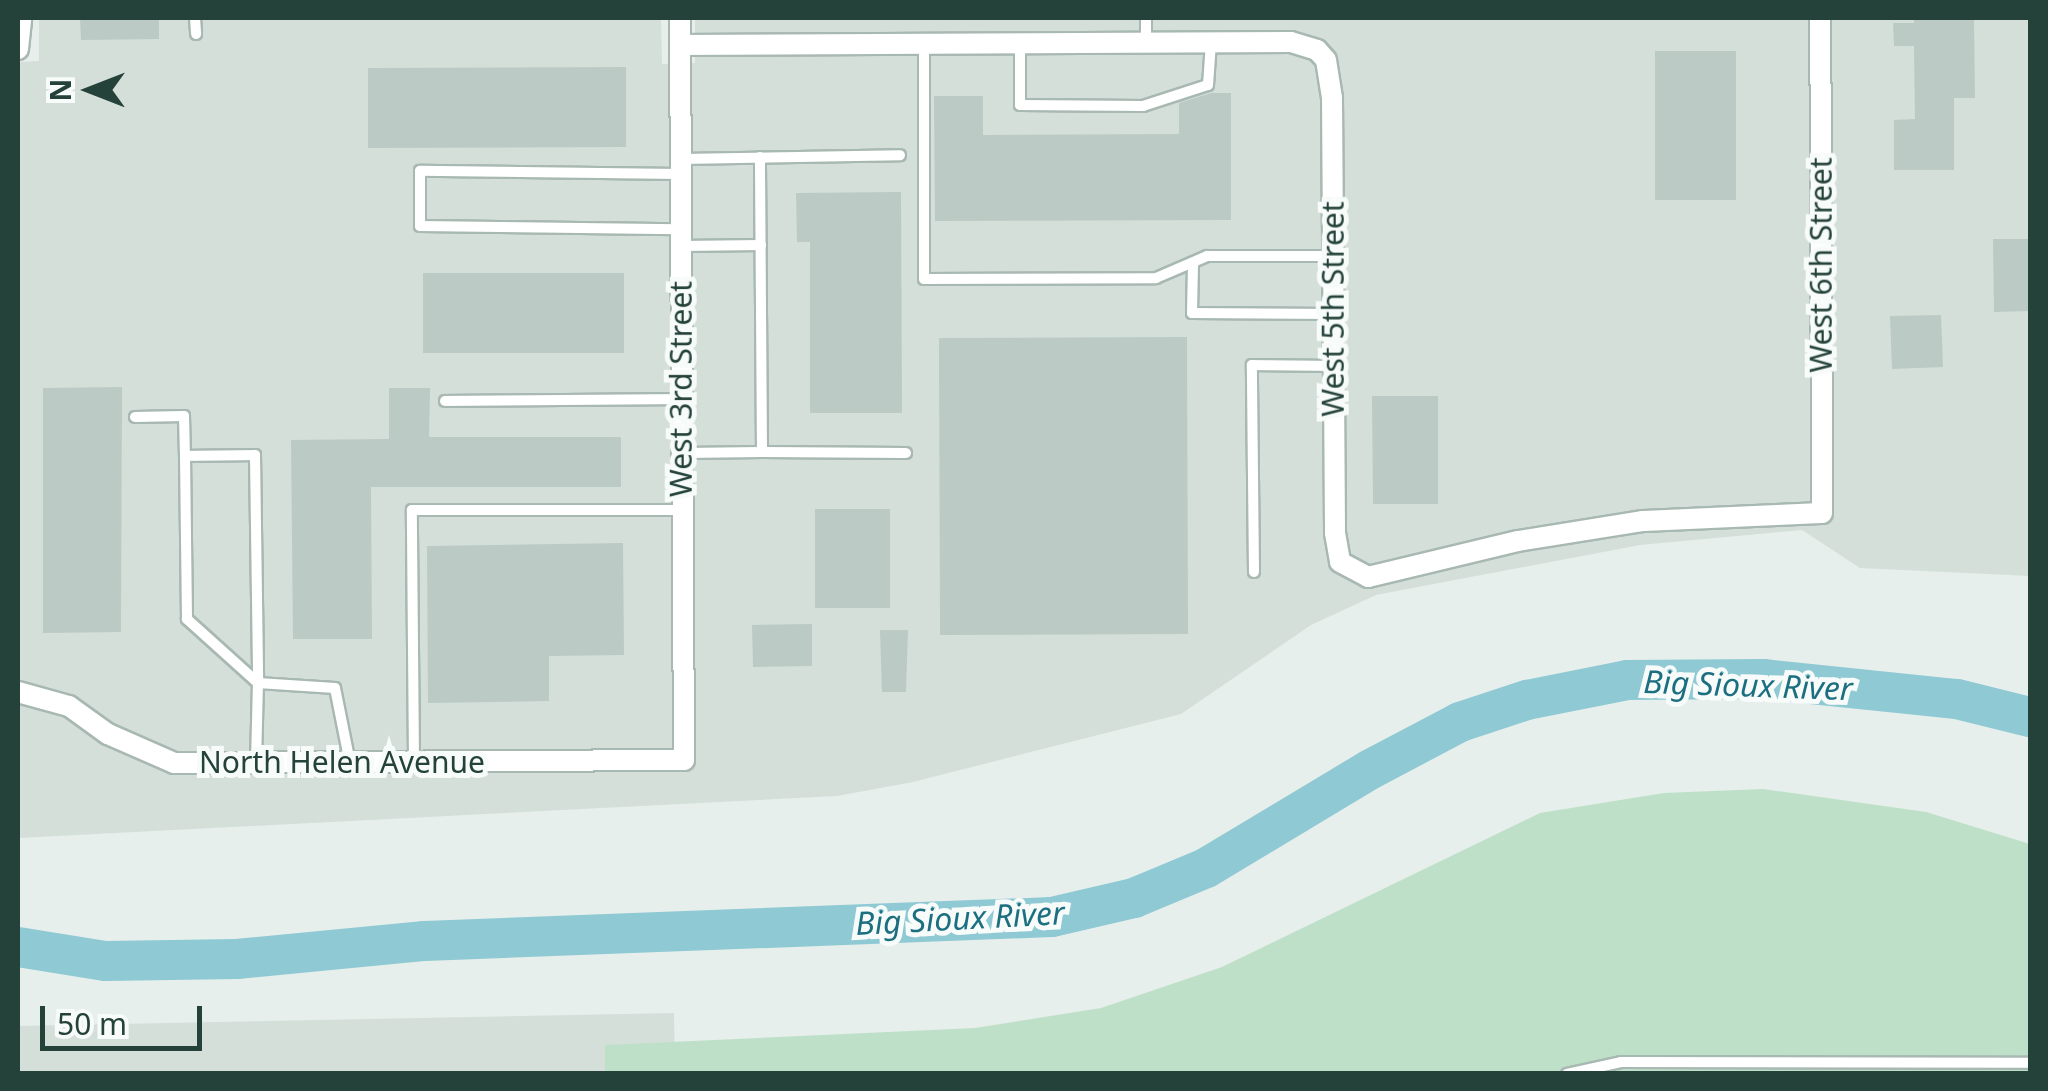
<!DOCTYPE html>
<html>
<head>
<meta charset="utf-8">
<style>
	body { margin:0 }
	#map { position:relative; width:2048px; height:1091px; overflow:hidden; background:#e6efeb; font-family:"Noto Sans",sans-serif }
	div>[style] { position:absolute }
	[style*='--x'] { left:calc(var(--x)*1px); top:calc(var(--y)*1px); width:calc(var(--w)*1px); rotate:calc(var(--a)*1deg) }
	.built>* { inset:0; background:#d4dfda }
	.green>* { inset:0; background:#bfe0c8 }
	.river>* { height:40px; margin:-20px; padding:0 20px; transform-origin:20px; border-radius:20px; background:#8ec9d4 }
	.building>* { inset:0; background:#bbcac4 }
	.roads { filter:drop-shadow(2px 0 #a8b8b2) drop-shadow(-2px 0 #a8b8b2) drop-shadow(0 2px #a8b8b2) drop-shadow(0 -2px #a8b8b2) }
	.service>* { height:10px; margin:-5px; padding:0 5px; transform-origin:5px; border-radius:5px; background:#fff }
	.minor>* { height:20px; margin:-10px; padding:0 10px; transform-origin:10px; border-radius:10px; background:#fff }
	span { translate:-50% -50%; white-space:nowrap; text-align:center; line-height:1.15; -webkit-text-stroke:10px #f7fbf9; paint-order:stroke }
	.street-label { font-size:30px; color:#24423a }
	.water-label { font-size:32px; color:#1c6f80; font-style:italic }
	.frame { position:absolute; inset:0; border:20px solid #24423a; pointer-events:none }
	.north { position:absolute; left:40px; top:40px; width:100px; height:100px; -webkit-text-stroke:8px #f7fbf9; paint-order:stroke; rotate:270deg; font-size:28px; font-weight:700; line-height:40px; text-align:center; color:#24423a }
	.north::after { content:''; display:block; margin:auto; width:35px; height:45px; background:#24423a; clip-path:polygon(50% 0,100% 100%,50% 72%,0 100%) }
	.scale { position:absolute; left:40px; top:1006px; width:162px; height:45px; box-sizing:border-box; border:5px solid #24423a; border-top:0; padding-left:12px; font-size:30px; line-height:35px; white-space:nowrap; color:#24423a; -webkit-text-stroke:8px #f7fbf9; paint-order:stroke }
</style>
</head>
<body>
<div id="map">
	<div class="built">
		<div style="clip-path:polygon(39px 18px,661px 18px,662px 64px,695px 63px,695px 18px,2030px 18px,2030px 576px,1860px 568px,1802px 530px,1640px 545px,1376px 595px,1311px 625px,1181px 714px,913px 782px,837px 796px,18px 838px,18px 62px,39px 61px)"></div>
		<div style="clip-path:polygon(674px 1013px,675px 1073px,18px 1073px,18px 1026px)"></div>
	</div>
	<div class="green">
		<div style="clip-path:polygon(1763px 789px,1926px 812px,2030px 844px,2030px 1073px,605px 1074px,605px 1045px,975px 1028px,1101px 1008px,1222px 967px,1540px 813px,1664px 793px)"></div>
	</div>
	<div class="river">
		<div style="--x:18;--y:947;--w:88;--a:9.1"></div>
		<div style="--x:105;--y:961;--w:132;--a:-0.9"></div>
		<div style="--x:237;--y:959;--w:189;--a:-5.5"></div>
		<div style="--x:425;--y:941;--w:627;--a:-2.19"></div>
		<div style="--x:1052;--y:917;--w:84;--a:-13"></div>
		<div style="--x:1134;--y:898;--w:78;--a:-22.6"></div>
		<div style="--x:1206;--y:868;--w:192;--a:-31"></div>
		<div style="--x:1371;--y:769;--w:101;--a:-27.8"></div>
		<div style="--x:1460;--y:722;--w:71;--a:-18.2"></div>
		<div style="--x:1527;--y:700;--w:102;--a:-11.3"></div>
		<div style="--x:1627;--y:680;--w:136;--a:-0.4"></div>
		<div style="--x:1763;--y:679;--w:195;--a:5.9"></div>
		<div style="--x:1957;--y:699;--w:75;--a:13.9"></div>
	</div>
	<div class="building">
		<div style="clip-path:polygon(80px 18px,159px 18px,159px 39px,81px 40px)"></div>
		<div style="clip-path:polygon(1914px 18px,1974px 18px,1975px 98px,1954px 98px,1954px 170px,1894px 170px,1894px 120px,1915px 119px,1914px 46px,1894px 46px,1893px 23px,1914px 23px)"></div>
		<div style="clip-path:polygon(1655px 51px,1736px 51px,1736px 200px,1655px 200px)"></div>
		<div style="clip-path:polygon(626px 67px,626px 147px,368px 148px,368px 68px)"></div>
		<div style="clip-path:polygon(1211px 93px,1231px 93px,1231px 220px,935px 221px,934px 96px,983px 96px,983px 135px,1179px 134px,1179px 103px)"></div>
		<div style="clip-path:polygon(901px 192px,902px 413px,810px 413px,810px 242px,797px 242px,796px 193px)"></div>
		<div style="clip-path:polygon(1993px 239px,2030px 239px,2030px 311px,1994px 312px)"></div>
		<div style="clip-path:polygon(423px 273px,624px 273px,624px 353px,423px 353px)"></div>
		<div style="clip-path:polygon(1941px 315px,1943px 367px,1892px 369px,1890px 316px)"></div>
		<div style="clip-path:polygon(1187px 337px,1188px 634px,940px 635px,939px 338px)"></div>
		<div style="clip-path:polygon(122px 387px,121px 632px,43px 633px,43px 388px)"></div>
		<div style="clip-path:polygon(389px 388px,430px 388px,429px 437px,621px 437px,621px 487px,371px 487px,372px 639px,293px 639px,291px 440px,389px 439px)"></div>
		<div style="clip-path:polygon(1372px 396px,1438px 396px,1438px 504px,1373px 504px)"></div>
		<div style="clip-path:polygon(815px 509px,890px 509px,890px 608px,815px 608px)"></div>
		<div style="clip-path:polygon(623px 543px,624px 655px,549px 656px,549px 701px,428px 703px,427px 546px)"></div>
		<div style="clip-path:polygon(812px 624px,812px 666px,753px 667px,752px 625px)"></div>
		<div style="clip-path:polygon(880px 630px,908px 630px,906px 692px,882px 692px)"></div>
	</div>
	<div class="roads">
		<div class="service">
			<div style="--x:195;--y:18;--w:16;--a:86"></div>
			<div style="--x:1146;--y:42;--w:24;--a:-90"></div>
			<div style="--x:924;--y:44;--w:235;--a:90"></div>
			<div style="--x:924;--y:279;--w:232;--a:-0.2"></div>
			<div style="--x:1156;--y:278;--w:56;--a:-23.3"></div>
			<div style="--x:1207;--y:256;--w:126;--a:0"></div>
			<div style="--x:1020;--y:44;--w:61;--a:90"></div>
			<div style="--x:1020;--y:105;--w:123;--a:0.5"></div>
			<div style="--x:1143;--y:106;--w:68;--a:-17.9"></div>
			<div style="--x:1208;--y:85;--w:43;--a:-86"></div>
			<div style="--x:681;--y:159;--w:219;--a:-1"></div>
			<div style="--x:680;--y:174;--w:260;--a:-179.3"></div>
			<div style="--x:420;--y:171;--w:55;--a:90"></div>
			<div style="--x:420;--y:226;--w:260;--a:0.7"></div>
			<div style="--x:682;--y:246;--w:79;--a:-0.7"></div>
			<div style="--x:1193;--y:265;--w:48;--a:91.2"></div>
			<div style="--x:1192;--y:313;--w:141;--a:0.4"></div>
			<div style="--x:445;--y:401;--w:237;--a:-0.5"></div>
			<div style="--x:135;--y:417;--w:49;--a:-1.2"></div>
			<div style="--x:184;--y:416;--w:40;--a:88.6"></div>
			<div style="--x:762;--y:452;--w:144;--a:0.4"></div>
			<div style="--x:683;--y:453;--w:79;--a:-0.7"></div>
			<div style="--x:762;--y:452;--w:295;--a:-90.4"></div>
			<div style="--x:255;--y:455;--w:228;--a:89.2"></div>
			<div style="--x:258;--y:683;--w:96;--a:-138"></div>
			<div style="--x:187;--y:619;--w:163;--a:-90.7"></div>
			<div style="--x:185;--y:456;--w:70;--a:-0.8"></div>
			<div style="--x:1254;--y:572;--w:207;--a:-90.6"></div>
			<div style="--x:1252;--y:365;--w:82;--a:0.7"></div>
			<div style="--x:414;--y:761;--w:251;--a:-90.5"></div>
			<div style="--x:412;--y:510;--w:270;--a:0"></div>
			<div style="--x:256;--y:763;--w:80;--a:-88.6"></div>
			<div style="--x:258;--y:683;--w:77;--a:3.7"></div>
			<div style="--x:335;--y:688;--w:76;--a:78.7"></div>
			<div style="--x:1567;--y:1074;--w:55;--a:-12.5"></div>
			<div style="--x:1621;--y:1062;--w:409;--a:0.1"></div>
		</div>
		<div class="minor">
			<div style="--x:680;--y:45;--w:611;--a:-0.28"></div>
			<div style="--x:1291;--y:42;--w:27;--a:17"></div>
			<div style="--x:1317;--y:50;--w:13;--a:48"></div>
			<div style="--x:1326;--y:60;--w:38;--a:81"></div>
			<div style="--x:1332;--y:98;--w:435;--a:89.6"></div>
			<div style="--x:1335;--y:533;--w:29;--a:80"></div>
			<div style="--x:1340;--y:562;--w:32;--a:28"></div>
			<div style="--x:1368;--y:577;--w:154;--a:-13.5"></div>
			<div style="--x:1518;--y:541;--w:127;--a:-9.1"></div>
			<div style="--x:1643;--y:521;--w:179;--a:-2.6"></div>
			<div style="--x:1822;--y:513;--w:495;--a:-90.2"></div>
			<div style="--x:18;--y:49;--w:31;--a:-84"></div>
			<div style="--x:18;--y:692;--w:53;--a:15.4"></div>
			<div style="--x:69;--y:706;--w:48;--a:35.7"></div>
			<div style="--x:108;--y:734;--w:72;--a:23.7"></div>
			<div style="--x:174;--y:763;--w:510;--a:-0.34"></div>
			<div style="--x:684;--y:760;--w:742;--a:-90.31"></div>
		</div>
	</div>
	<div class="street-label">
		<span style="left:1821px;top:265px;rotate:-90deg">West 6th Street</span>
		<span style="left:1333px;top:309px;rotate:-90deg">West 5th Street</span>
		<span style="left:681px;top:389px;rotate:-90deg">West 3rd Street</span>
		<span style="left:342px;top:762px">North Helen Avenue</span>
	</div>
	<div class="water-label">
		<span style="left:1748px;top:685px;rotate:2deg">Big Sioux River</span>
		<span style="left:960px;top:918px;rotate:-3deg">Big Sioux River</span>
	</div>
	<div class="frame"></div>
	<div class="north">N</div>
	<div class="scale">50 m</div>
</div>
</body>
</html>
